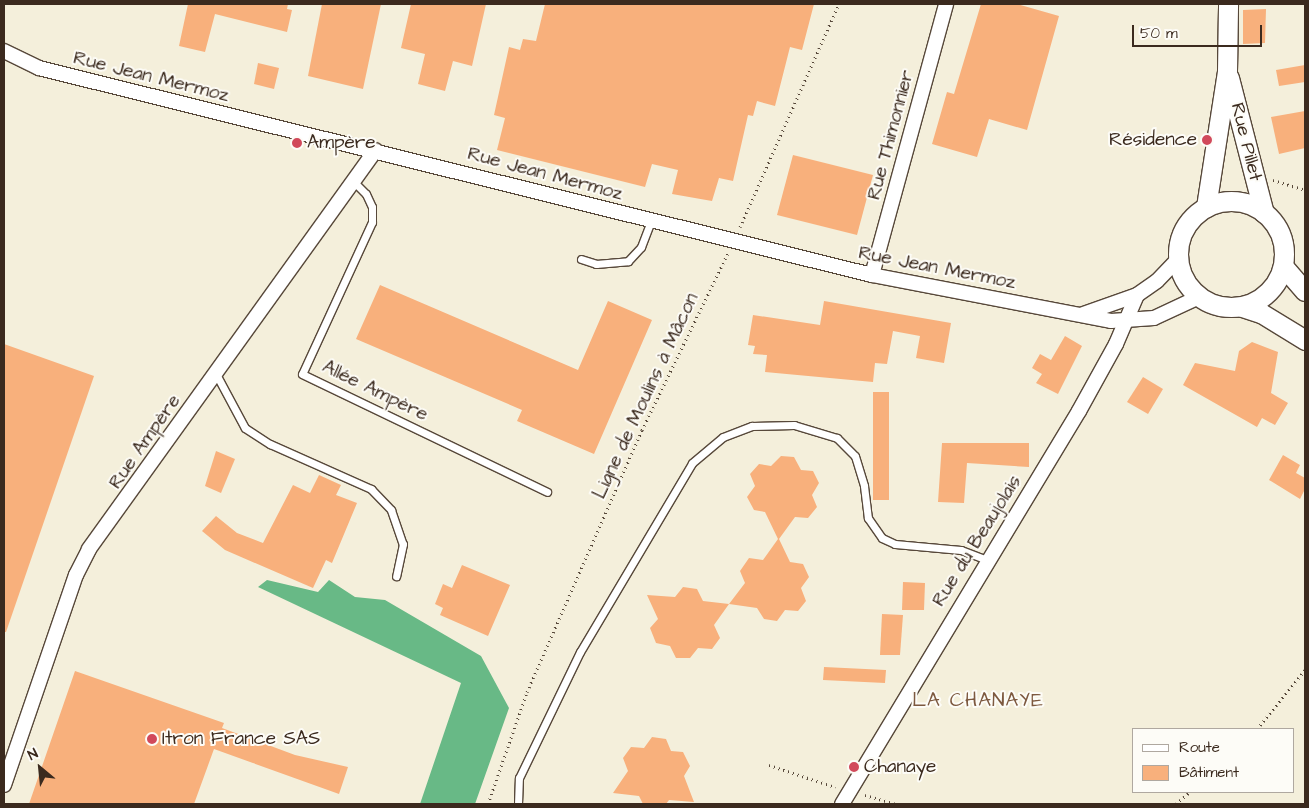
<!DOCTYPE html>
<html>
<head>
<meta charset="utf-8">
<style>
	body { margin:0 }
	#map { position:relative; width:1309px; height:808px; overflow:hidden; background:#f4efdb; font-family:"Architects Daughter",sans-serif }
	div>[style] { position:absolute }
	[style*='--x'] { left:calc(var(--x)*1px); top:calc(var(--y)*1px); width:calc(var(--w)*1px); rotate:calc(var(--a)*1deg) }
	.forest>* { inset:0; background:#68b986 }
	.building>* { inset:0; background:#f8b07c }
	.path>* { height:3px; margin-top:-1.5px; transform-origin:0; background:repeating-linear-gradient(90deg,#57483a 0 1px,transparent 0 5px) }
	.roads { filter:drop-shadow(1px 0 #57483a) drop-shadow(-1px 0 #57483a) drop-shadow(0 1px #57483a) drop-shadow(0 -1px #57483a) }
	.lane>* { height:7px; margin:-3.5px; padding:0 3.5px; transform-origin:3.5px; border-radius:3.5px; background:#fff }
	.street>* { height:14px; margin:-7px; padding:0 7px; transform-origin:7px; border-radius:7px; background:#fff }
	.secondary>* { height:19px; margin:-9.5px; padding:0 9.5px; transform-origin:9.5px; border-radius:9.5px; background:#fff }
	.secondary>.ring { margin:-9.5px; padding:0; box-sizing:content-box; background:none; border:19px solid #fff; border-radius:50% }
	.dots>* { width:14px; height:14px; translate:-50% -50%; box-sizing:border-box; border:2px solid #fdfcf7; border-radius:50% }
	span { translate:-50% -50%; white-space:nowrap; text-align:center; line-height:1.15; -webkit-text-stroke:4px #fdfcf7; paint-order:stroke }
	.street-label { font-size:19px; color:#3b2a1e }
	.poi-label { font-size:19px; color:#3b2a1e }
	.right { translate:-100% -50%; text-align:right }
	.left { translate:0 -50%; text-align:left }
	.neighbourhood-label { font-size:20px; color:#7d593f; letter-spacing:1px }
	.frame { position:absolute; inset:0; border:5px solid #3b2a1e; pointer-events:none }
	.legend { position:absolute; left:1132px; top:728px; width:162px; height:65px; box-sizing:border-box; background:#fdfcf7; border:1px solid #afa8a0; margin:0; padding:6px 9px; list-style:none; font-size:15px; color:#3b2a1e }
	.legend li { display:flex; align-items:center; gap:10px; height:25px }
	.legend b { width:25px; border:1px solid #afa8a0 }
	.north { position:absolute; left:15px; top:743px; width:50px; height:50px; -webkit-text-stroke:4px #fdfcf7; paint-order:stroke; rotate:332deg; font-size:14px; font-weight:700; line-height:20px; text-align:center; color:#3b2a1e }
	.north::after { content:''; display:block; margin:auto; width:18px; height:22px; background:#3b2a1e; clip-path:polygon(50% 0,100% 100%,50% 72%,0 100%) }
	.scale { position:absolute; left:1132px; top:25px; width:130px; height:22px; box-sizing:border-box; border:2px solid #3b2a1e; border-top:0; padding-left:6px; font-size:15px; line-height:18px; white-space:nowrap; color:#3b2a1e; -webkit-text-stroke:4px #fdfcf7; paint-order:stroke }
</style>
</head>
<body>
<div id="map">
	<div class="forest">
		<div style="clip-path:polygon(267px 580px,318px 592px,329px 580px,355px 597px,385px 600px,481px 656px,509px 708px,475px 804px,420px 804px,461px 683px,258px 587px)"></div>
	</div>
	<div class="building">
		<div style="clip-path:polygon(188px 4px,288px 4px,287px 9px,292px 10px,287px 32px,215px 14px,205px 52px,179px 46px)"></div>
		<div style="clip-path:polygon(322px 4px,381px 4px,363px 89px,308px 76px)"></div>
		<div style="clip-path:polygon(411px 4px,486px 4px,472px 66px,453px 61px,445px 91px,418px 84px,425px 54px,401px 48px)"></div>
		<div style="clip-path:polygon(545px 4px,814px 4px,802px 50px,790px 47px,775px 106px,757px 101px,753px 116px,748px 115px,733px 181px,719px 178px,712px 201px,672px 194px,678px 170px,652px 164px,645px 187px,497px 150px,505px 118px,494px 115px,509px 47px,520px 50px,523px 39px,536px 41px)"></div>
		<div style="clip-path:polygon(981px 4px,1017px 4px,1059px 16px,1027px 130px,989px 119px,977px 157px,932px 144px,947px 92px,954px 94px)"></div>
		<div style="clip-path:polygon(1266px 9px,1265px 43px,1243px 44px,1243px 10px)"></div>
		<div style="clip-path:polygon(258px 63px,279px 68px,274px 89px,254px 84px)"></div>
		<div style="clip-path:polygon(1305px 65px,1305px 82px,1279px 86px,1276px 70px)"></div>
		<div style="clip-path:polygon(1305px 111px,1305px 148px,1279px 154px,1271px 117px)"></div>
		<div style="clip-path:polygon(793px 155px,873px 175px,857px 235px,777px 215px)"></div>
		<div style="clip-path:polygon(380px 285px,578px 370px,608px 301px,652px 320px,594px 454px,517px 421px,522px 410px,356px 339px)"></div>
		<div style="clip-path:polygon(824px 301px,951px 323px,944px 363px,916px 358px,920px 336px,893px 331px,887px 364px,875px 363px,873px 382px,765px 372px,767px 355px,753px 354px,755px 346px,748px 345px,753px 315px,820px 325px)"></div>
		<div style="clip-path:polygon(1065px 336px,1082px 346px,1058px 394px,1036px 383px,1042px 374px,1032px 368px,1040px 354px,1051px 360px)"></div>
		<div style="clip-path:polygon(1252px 342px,1278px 352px,1271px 393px,1288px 403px,1275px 425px,1262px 418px,1257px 427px,1183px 385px,1195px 363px,1235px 371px,1239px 351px)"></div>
		<div style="clip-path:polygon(4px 344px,94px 376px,6px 632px,4px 632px)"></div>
		<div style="clip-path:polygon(1143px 377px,1163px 389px,1148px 414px,1127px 402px)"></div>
		<div style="clip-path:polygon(873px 392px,889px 392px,889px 500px,873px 500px)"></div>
		<div style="clip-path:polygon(942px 443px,1029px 443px,1029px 467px,967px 463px,964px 503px,938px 502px)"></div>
		<div style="clip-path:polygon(216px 451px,235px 459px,221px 493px,205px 486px)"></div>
		<div style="clip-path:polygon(1283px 455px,1300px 465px,1296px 473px,1305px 478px,1305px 489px,1300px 499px,1269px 480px)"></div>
		<div style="clip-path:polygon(781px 456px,794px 457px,801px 470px,813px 471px,819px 483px,812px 495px,817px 507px,808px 518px,795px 517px,779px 539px,790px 562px,803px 564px,809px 577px,801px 588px,806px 601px,798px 611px,785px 610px,777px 621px,764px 619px,757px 608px,729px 604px,714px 625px,720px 638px,712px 649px,698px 648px,690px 658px,676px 658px,670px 646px,656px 643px,650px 628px,658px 619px,647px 595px,675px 597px,683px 587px,697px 589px,703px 601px,729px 604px,745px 583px,740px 571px,749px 558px,763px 560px,778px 539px,765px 512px,754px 510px,747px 497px,755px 486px,750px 474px,759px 464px,771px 466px)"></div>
		<div style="clip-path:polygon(319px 475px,341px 485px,336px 495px,357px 503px,332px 563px,326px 560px,313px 588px,225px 550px,202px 531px,216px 516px,237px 533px,263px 543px,293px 485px,310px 493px)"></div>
		<div style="clip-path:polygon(462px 565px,510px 585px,488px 636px,440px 615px,443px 608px,435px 604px,443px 584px,452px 588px)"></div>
		<div style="clip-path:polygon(903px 582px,925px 583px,924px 610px,902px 610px)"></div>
		<div style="clip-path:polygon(882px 614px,903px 615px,900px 655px,880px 655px)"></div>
		<div style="clip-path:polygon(824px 667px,886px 670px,885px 683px,823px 680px)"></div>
		<div style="clip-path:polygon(75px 671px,224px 723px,222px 728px,295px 755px,348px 767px,339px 794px,214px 749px,194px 804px,29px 804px)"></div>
		<div style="clip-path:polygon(652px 737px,666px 739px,671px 751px,683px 752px,690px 766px,684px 776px,694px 802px,669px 800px,666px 804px,643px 804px,639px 796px,613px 793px,628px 771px,623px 758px,631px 747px,644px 748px)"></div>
	</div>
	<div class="path">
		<div style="--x:1273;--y:180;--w:34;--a:17"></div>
		<div style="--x:740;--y:227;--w:244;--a:-66.1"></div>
		<div style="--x:1257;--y:729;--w:76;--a:-50.9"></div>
		<div style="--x:769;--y:765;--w:70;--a:18.4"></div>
		<div style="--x:865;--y:795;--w:32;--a:16"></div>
		<div style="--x:488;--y:804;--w:119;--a:-70.8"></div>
		<div style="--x:527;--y:692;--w:286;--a:-66.3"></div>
		<div style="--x:642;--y:430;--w:197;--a:-64.1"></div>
		<div style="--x:1176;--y:804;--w:18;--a:-41"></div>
	</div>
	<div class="roads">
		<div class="lane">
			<div style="--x:353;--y:181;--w:18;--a:45"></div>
			<div style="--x:366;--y:194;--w:14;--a:65"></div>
			<div style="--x:372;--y:207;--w:15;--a:90"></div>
			<div style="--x:372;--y:222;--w:167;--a:114.7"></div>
			<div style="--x:302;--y:374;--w:272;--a:25.7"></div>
			<div style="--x:581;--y:259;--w:16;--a:18"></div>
			<div style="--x:596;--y:264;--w:32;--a:-5"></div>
			<div style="--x:628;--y:261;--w:19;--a:-47"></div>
			<div style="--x:641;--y:247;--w:28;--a:-69"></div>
			<div style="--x:216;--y:374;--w:61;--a:61.8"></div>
			<div style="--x:245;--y:428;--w:30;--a:33"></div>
			<div style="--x:270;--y:444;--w:111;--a:24"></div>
			<div style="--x:371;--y:489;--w:29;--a:46"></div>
			<div style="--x:391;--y:510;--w:36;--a:71"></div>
			<div style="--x:403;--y:544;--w:33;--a:102"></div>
			<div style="--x:518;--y:804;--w:26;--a:-88"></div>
			<div style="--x:519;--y:778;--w:140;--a:-64.2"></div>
			<div style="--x:580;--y:652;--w:220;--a:-59.3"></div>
			<div style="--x:692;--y:463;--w:40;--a:-40"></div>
			<div style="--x:723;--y:437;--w:31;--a:-21"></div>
			<div style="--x:752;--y:426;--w:42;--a:-1.4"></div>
			<div style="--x:794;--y:425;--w:45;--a:16.8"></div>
			<div style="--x:837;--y:438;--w:25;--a:45"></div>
			<div style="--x:855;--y:456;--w:31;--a:73"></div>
			<div style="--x:864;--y:486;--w:32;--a:83"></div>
			<div style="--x:868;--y:518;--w:24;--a:55"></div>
			<div style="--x:882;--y:538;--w:14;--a:25"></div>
			<div style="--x:895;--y:544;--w:66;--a:5.2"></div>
			<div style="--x:961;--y:550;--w:28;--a:21"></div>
		</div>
		<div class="street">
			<div style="--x:4;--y:51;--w:39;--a:26"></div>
			<div style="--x:39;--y:68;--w:858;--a:13.96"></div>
			<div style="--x:872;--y:275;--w:243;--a:10.9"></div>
			<div style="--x:1111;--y:321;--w:43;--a:-4"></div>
			<div style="--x:1154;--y:318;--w:50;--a:-25"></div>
			<div style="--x:872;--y:275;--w:281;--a:-74.7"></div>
			<div style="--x:1083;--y:314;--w:57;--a:-19.4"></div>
			<div style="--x:1137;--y:295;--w:24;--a:-35"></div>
			<div style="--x:1157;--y:281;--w:30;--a:-46"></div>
			<div style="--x:4;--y:785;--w:222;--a:-71.1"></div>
			<div style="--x:76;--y:575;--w:29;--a:-63"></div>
			<div style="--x:89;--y:549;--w:491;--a:-54.3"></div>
			<div style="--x:842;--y:804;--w:459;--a:-58.9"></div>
			<div style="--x:1079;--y:411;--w:77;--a:-61.1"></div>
			<div style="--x:1116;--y:344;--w:53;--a:-66.8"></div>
		</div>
		<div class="secondary">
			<div style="--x:1229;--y:78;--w:139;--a:75.5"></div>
			<div class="ring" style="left:1178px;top:201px;width:87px;height:87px"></div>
			<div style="--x:1206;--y:207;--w:138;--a:-81.2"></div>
			<div style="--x:1227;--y:71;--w:67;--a:-89.1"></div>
			<div style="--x:1283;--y:266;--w:33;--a:49"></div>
			<div style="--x:1242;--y:307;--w:20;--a:18"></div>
			<div style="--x:1261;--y:313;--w:52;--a:31.5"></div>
		</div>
	</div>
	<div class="dots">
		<div style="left:1207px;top:140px;background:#d1495b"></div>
		<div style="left:297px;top:143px;background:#d1495b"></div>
		<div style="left:152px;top:739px;background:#d1495b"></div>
		<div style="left:854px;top:767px;background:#d1495b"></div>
	</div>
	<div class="street-label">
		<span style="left:151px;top:77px;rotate:14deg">Rue Jean Mermoz</span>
		<span style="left:891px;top:135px;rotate:-75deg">Rue Thimonnier</span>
		<span style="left:1246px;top:142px;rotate:76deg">Rue Pillet</span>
		<span style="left:545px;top:174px;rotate:15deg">Rue Jean Mermoz</span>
		<span style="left:937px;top:268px;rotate:11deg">Rue Jean Mermoz</span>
		<span style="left:375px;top:391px;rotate:26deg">Allée Ampère</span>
		<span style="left:646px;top:396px;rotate:-65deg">Ligne de Moulins à Mâcon</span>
		<span style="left:145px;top:442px;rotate:-55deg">Rue Ampère</span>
		<span style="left:977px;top:541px;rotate:-58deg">Rue du Beaujolais</span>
	</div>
	<div class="poi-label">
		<span class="right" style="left:1197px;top:140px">Résidence</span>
		<span class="left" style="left:307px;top:143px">Ampère</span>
		<span class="left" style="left:162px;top:739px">Itron France SAS</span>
		<span class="left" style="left:864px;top:767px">Chanaye</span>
	</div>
	<div class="neighbourhood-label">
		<span style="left:978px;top:700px">LA CHANAYE</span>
	</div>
	<div class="frame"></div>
	<ul class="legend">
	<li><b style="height:6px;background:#fff"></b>Route</li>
	<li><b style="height:14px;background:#f8b07c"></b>Bâtiment</li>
	</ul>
	<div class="north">N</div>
	<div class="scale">50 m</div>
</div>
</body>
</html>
